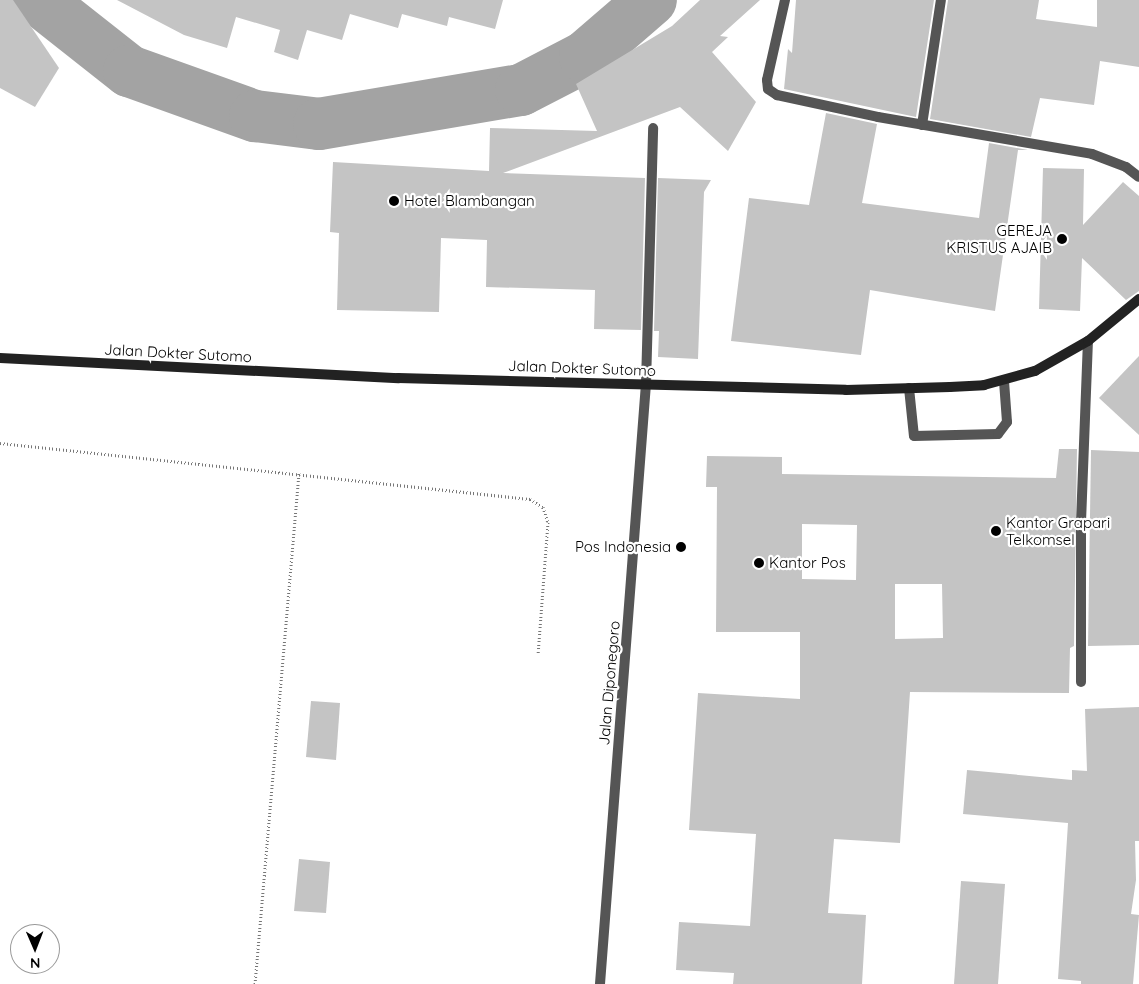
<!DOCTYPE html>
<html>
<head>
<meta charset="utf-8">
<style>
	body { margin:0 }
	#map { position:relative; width:1139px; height:984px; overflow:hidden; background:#fff; font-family:Quicksand,sans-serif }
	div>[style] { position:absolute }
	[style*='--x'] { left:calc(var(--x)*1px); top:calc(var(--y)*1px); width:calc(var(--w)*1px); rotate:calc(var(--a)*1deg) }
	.river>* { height:52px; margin:-26px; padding:0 26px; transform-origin:26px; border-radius:26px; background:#a3a3a3 }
	.building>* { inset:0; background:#c4c4c4 }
	.path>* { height:3px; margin-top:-1.5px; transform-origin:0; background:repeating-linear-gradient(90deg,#777 0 1px,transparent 0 3.5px) }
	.lane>* { height:10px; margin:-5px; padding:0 5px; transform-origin:5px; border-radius:5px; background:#555 }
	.street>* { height:10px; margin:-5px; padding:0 5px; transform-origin:5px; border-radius:5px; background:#555 }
	.secondary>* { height:10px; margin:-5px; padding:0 5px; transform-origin:5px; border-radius:5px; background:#222 }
	.dots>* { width:14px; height:14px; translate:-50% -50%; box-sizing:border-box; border:2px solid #fff; border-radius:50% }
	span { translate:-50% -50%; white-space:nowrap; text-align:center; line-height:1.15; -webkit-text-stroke:4.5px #fff; paint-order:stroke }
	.poi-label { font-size:15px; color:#000 }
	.left { translate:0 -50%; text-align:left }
	.right { translate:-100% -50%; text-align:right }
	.street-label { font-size:15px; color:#000 }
	.north { position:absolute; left:10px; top:924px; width:50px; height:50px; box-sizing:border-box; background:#fff; border:1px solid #999; border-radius:50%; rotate:179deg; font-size:14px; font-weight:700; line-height:20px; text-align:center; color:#000 }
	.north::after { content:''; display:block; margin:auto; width:18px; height:22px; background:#000; clip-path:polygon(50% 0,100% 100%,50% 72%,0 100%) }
</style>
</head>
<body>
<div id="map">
	<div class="river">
		<div style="--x:39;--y:0;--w:115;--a:38.3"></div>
		<div style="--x:129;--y:71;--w:134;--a:19.7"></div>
		<div style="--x:255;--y:116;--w:64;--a:7.1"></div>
		<div style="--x:319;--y:124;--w:205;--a:-9.6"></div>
		<div style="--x:521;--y:90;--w:72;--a:-27.3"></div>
		<div style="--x:585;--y:57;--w:87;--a:-40.8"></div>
	</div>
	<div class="building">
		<div style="clip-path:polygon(0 0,13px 0,59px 68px,35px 107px,0 88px)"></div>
		<div style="clip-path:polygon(117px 0,503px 0,495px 29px,449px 17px,447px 26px,402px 14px,398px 28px,350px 14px,342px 40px,307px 30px,298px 60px,274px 52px,280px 30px,236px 17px,227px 48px,184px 35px)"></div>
		<div style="clip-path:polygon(700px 0,760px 0,720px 36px,728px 37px,712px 52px,756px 102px,728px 151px,680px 107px,503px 173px,645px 178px,641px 330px,594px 329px,595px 290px,486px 287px,487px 240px,441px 238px,439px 312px,337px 310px,339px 233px,330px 232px,333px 162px,489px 171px,490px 128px,597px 131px,576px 84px,672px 26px)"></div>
		<div style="clip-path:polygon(796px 0,934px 0,916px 117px,784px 89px,788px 49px,792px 53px)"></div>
		<div style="clip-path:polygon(948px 0,1039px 0,1036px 19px,1097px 27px,1097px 0,1139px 0,1139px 67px,1100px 61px,1094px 105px,1040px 98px,1031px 137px,930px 119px)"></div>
		<div style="clip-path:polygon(826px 113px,877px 124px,862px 203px,979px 218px,989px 143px,1028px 150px,1018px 150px,995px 311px,870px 290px,861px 355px,731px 341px,749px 198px,809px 205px)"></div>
		<div style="clip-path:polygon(1043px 168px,1084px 169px,1083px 225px,1123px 182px,1139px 196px,1139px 291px,1126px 300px,1082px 258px,1080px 311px,1039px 309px)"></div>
		<div style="clip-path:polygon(658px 178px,711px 180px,704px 192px,698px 359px,658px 357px,659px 331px,654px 331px)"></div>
		<div style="clip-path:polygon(1139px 356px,1139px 435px,1099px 398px)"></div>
		<div style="clip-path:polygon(evenodd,1059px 449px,1077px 449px,1074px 646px,1070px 648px,1069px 693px,910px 692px,900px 843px,834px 839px,828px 913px,866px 915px,862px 984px,733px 984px,734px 973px,676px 970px,679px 922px,750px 926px,756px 834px,689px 830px,698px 693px,800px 699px,800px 632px,716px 632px,717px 487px,706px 487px,707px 456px,782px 457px,782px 474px,1056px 478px,1059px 449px,802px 524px,857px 525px,856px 580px,802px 579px,802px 524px,1059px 449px,895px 584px,942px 584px,943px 638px,895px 639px,895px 584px)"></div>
		<div style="clip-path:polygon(1091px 450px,1139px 452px,1139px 645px,1088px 646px)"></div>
		<div style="clip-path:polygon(311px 701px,340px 703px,336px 760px,306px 757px)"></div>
		<div style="clip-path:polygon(1139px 707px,1139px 841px,1135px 841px,1136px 880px,1131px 914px,1139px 915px,1133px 984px,1081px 984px,1081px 981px,1058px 979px,1068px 823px,963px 814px,967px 770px,1072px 780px,1072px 770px,1087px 771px,1085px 709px)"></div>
		<div style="clip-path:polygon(299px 859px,330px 862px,326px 913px,294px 911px)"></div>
		<div style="clip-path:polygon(961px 881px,1005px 884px,998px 984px,954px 984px)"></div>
	</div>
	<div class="path">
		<div style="--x:0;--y:443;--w:533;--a:6.03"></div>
		<div style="--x:530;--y:499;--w:15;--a:32"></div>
		<div style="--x:543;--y:507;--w:16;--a:72"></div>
		<div style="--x:548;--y:522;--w:132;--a:94.3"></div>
		<div style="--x:255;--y:984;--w:513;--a:-85.08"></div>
	</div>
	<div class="lane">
		<div style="--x:646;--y:384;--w:256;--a:-88.4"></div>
		<div style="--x:909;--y:388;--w:48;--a:84.1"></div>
		<div style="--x:914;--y:436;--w:84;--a:-1.4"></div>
		<div style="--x:998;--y:434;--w:15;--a:-53"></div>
		<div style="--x:1007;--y:422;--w:41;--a:-94.2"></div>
	</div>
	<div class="street">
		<div style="--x:785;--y:0;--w:82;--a:102.7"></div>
		<div style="--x:767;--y:80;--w:9;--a:84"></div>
		<div style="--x:768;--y:89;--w:11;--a:34"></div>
		<div style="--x:777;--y:95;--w:103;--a:12.3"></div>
		<div style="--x:878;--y:117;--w:217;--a:9.8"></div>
		<div style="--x:1092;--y:154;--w:36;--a:21"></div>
		<div style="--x:1126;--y:167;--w:16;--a:38"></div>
		<div style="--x:922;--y:125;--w:126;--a:-81.4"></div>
		<div style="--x:1081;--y:682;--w:160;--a:-90"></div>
		<div style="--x:1081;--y:522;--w:181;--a:-87.8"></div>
		<div style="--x:600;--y:984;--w:602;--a:-85.62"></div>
	</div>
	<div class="secondary">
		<div style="--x:0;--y:358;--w:399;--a:2.9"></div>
		<div style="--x:398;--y:378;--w:448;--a:1.5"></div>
		<div style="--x:846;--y:390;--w:104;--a:-1.7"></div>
		<div style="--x:950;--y:387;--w:34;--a:-3"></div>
		<div style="--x:984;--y:385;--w:53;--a:-15.4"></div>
		<div style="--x:1035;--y:371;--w:61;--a:-29.5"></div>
		<div style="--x:1088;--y:341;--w:66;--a:-39.5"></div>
	</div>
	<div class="dots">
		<div style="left:394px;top:201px;background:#000"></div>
		<div style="left:1062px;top:239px;background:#000"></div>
		<div style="left:996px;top:531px;background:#000"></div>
		<div style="left:681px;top:547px;background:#000"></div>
		<div style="left:759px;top:563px;background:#000"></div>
	</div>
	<div class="poi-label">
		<span class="left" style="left:404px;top:201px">Hotel Blambangan</span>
		<span class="right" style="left:1052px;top:239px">GEREJA<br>KRISTUS AJAIB</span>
		<span class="left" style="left:1006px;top:531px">Kantor Grapari<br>Telkomsel</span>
		<span class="right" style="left:671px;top:547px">Pos Indonesia</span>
		<span class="left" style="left:769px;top:563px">Kantor Pos</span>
	</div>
	<div class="street-label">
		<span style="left:178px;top:353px;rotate:3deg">Jalan Dokter Sutomo</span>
		<span style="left:582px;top:368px;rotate:2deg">Jalan Dokter Sutomo</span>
		<span style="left:609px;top:683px;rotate:-85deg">Jalan Diponegoro</span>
	</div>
	<div class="north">N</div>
</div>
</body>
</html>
